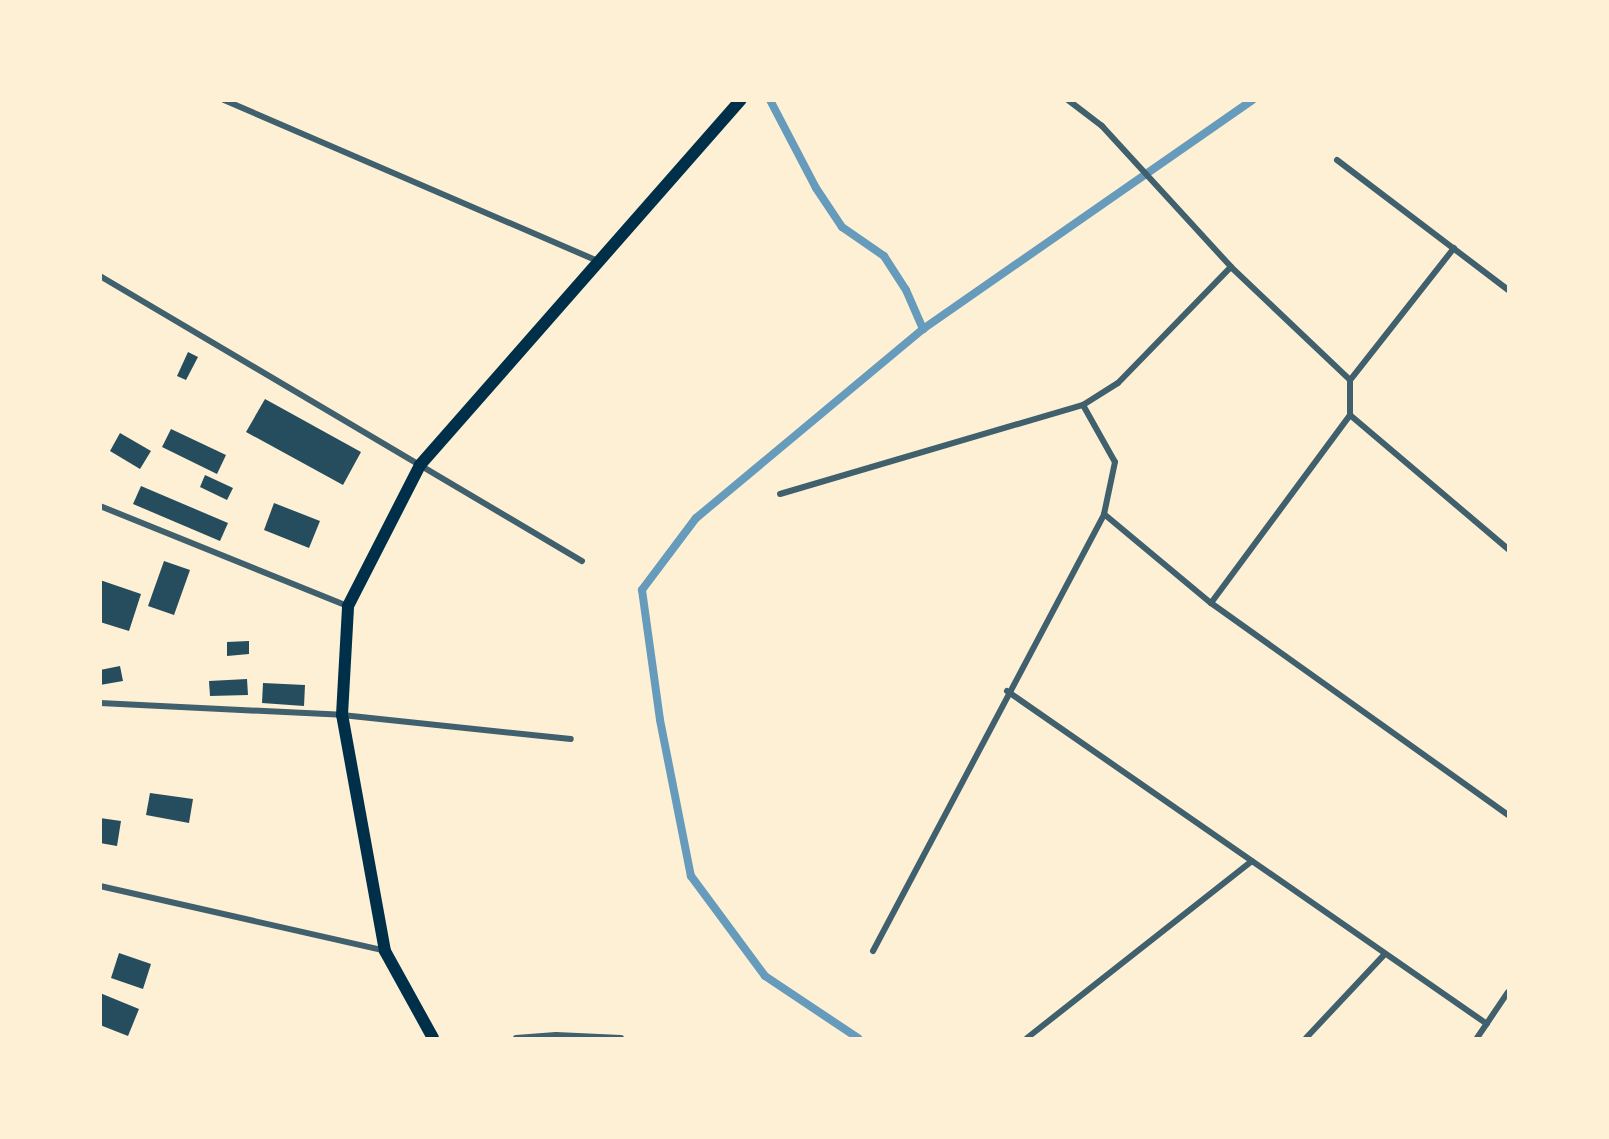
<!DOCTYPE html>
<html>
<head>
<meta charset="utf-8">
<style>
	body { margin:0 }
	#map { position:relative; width:1609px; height:1139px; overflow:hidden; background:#fdf0d5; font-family:Merriweather,serif }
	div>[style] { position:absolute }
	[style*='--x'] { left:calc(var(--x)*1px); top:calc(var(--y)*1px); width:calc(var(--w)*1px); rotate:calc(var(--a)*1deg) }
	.stream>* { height:8px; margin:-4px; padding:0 4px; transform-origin:4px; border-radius:4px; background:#669bbc }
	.building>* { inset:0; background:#264d5e }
	.minor>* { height:6px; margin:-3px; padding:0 3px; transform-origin:3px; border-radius:3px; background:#3f606c }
	.secondary>* { height:12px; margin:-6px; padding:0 6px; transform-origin:6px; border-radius:6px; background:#003049 }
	span { translate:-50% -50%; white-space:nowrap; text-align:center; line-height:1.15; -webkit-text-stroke:6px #fdf0d5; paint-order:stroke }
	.frame { position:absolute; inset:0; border:102px solid #fdf0d5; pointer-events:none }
</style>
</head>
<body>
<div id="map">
	<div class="stream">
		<div style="--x:770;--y:100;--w:99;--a:62.4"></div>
		<div style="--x:816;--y:188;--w:47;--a:56.3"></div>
		<div style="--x:842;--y:227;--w:51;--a:34.6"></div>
		<div style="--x:884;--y:256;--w:40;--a:57.1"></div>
		<div style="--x:906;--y:290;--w:43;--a:66.4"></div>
		<div style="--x:923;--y:329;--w:295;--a:140.2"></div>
		<div style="--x:696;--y:518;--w:90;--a:126.9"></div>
		<div style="--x:642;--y:590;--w:131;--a:82.1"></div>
		<div style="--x:660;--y:720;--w:159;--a:78.8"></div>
		<div style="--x:691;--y:876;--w:124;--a:53.5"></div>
		<div style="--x:765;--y:976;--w:112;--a:33.7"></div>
		<div style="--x:923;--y:329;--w:401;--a:-34.8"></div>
	</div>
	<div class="building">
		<div style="clip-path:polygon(188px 352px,198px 357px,186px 380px,177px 376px)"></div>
		<div style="clip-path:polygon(265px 399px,361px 452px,343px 485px,246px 432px)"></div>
		<div style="clip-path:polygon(171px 429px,226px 455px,217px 474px,162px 447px)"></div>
		<div style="clip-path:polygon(120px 433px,151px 451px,140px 469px,110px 451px)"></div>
		<div style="clip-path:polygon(205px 475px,233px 488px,227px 500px,200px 487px)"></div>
		<div style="clip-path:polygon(141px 486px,228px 523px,220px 541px,133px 504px)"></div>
		<div style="clip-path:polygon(274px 503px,320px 521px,309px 548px,264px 530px)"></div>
		<div style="clip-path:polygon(164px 561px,190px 570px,174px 615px,148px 606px)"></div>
		<div style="clip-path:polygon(100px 580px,141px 594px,129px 631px,100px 622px)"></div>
		<div style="clip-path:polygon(249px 641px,249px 654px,227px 656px,227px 642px)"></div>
		<div style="clip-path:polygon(120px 666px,123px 681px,100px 685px,100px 670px)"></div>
		<div style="clip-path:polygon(247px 679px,248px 695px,210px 696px,209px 681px)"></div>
		<div style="clip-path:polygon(263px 683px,305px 685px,304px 706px,262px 703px)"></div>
		<div style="clip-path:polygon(150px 793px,193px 799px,189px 823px,146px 815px)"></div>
		<div style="clip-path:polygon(100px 818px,121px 821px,117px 846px,100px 843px)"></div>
		<div style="clip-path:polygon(119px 953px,151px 964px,143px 989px,111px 978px)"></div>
		<div style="clip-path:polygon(100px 993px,139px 1009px,128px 1036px,100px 1025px)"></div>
	</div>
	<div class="minor">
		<div style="--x:224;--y:100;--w:407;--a:23.3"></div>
		<div style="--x:1068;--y:100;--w:43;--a:37.4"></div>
		<div style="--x:1102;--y:126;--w:191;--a:47.5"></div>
		<div style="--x:1231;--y:267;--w:164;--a:43.5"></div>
		<div style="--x:1337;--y:160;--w:215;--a:37.2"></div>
		<div style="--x:1454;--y:248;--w:168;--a:128.2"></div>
		<div style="--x:1350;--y:380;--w:35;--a:90"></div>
		<div style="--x:1350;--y:415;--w:207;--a:40.3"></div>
		<div style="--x:100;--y:276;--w:560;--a:30.6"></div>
		<div style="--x:1083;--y:405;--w:65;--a:60.7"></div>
		<div style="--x:1115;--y:462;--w:53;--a:101.9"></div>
		<div style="--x:780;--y:494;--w:316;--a:-16.4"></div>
		<div style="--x:1083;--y:405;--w:41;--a:-32.2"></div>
		<div style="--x:1118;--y:383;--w:162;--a:-45.8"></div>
		<div style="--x:100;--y:506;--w:267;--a:22"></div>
		<div style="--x:1211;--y:603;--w:234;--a:-53.5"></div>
		<div style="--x:1007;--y:691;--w:584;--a:34.75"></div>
		<div style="--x:100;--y:703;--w:242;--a:2.8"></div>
		<div style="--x:342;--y:715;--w:230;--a:6"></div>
		<div style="--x:100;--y:886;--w:292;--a:12.8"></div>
		<div style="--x:873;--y:951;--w:494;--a:-62.1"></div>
		<div style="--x:1104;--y:514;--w:139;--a:39.8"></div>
		<div style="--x:1211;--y:603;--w:365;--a:35.5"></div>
		<div style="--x:516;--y:1038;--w:40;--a:-4.3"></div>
		<div style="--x:556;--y:1035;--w:65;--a:2.6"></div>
		<div style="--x:1027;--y:1038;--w:286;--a:-38.2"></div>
		<div style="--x:1306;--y:1038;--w:115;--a:-46.8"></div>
		<div style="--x:1477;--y:1038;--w:55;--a:-56"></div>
	</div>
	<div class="secondary">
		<div style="--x:433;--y:1038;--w:99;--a:-118.9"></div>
		<div style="--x:385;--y:951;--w:240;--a:-100.3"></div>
		<div style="--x:342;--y:715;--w:109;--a:-86.8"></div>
		<div style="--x:348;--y:606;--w:158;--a:-62.9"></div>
		<div style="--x:420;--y:465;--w:486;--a:-48.7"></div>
	</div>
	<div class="frame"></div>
</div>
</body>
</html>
